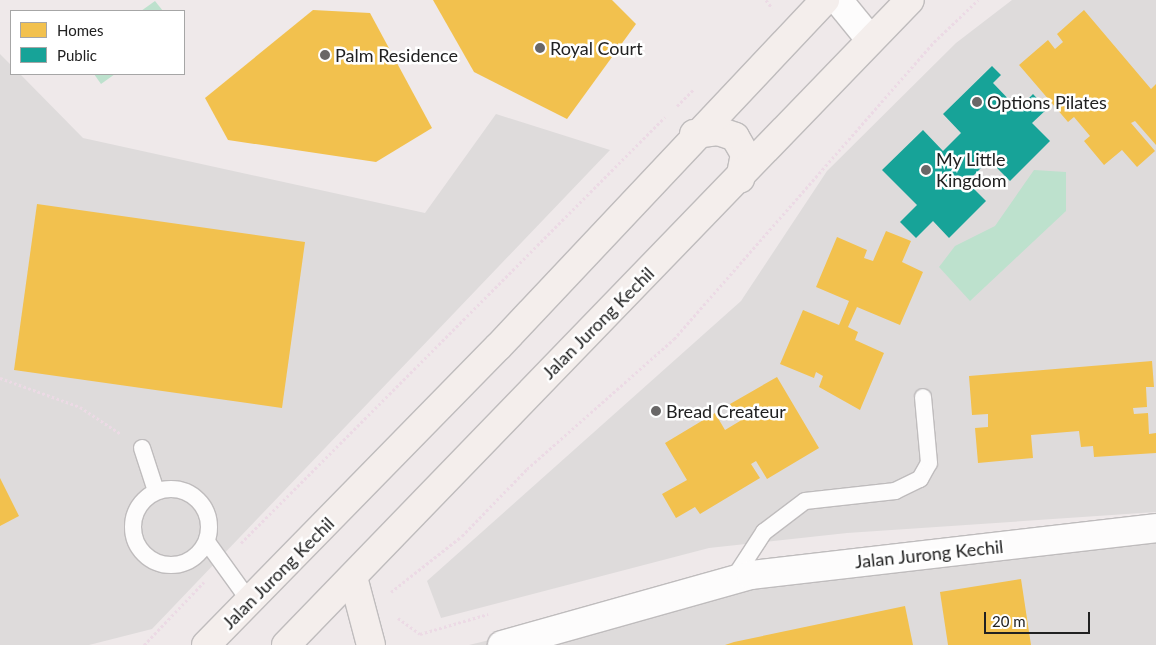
<!DOCTYPE html>
<html>
<head>
<meta charset="utf-8">
<style>
	body { margin:0 }
	#map { position:relative; width:1156px; height:645px; overflow:hidden; background:#efe9ea; font-family:Lato,sans-serif }
	div>[style] { position:absolute }
	[style*='--x'] { left:calc(var(--x)*1px); top:calc(var(--y)*1px); width:calc(var(--w)*1px); rotate:calc(var(--a)*1deg) }
	.residential>* { inset:0; background:#dedbdb }
	.water>* { inset:0; background:#bde1cd }
	.homes>* { inset:0; background:#f2c14e }
	.public>* { inset:0; background:#17a398 }
	.path>* { height:3px; margin-top:-1.5px; transform-origin:0; background:repeating-linear-gradient(90deg,#ecdae5 0 2.5px,transparent 0 5px) }
	.roads { filter:drop-shadow(1px 0 #bfbcbd) drop-shadow(-1px 0 #bfbcbd) drop-shadow(0 1px #bfbcbd) drop-shadow(0 -1px #bfbcbd) }
	.lane>* { height:16px; margin:-8px; padding:0 8px; transform-origin:8px; border-radius:8px; background:#fdfcfc }
	.lane>.ring { margin:-8px; padding:0; box-sizing:content-box; background:none; border:16px solid #fdfcfc; border-radius:50% }
	.street>* { height:28px; margin:-14px; padding:0 14px; transform-origin:14px; border-radius:14px; background:#fdfcfc }
	.secondary>* { height:28px; margin:-14px; padding:0 14px; transform-origin:14px; border-radius:14px; background:#f4eeec }
	.dots>* { width:14px; height:14px; translate:-50% -50%; box-sizing:border-box; border:2px solid #fff; border-radius:50% }
	span { translate:-50% -50%; white-space:nowrap; text-align:center; line-height:1.15; -webkit-text-stroke:5px #fff; paint-order:stroke }
	.poi-label { font-size:18px; color:#212121 }
	.left { translate:0 -50%; text-align:left }
	.street-label { font-size:18px; color:#212121 }
	.legend { position:absolute; left:10px; top:10px; width:175px; height:65px; box-sizing:border-box; background:#fff; border:1px solid #a6a6a6; margin:0; padding:6px 9px; list-style:none; font-size:15px; color:#212121 }
	.legend li { display:flex; align-items:center; gap:10px; height:25px }
	.legend b { width:25px; border:1px solid #a6a6a6 }
	.scale { position:absolute; left:984px; top:612px; width:106px; height:22px; box-sizing:border-box; border:2px solid #212121; border-top:0; padding-left:6px; font-size:15px; line-height:18px; white-space:nowrap; color:#212121; -webkit-text-stroke:4px #fff; paint-order:stroke }
</style>
</head>
<body>
<div id="map">
	<div class="residential">
		<div style="clip-path:polygon(1012px 0,1156px 0,1156px 512px,847px 533px,709px 548px,441px 618px,427px 581px,741px 301px,827px 171px,956px 43px)"></div>
		<div style="clip-path:polygon(0 54px,11px 65px,11px 74px,20px 74px,83px 138px,425px 213px,496px 114px,610px 150px,152px 629px,89px 645px,0 645px)"></div>
		<div style="clip-path:polygon(1156px 536px,1156px 645px,469px 645px,839px 554px)"></div>
	</div>
	<div class="water">
		<div style="clip-path:polygon(155px 1px,163px 11px,141px 11px)"></div>
		<div style="clip-path:polygon(94px 74px,115px 74px,101px 84px)"></div>
		<div style="clip-path:polygon(1034px 170px,1066px 172px,1066px 211px,970px 301px,939px 267px,955px 246px,995px 226px)"></div>
	</div>
	<div class="homes">
		<div style="clip-path:polygon(433px 0,612px 0,636px 24px,567px 119px,474px 72px)"></div>
		<div style="clip-path:polygon(313px 10px,370px 13px,432px 128px,376px 162px,228px 140px,205px 98px)"></div>
		<div style="clip-path:polygon(1084px 10px,1151px 89px,1156px 84px,1156px 145px,1135px 121px,1131px 123px,1155px 151px,1137px 167px,1122px 150px,1104px 165px,1084px 141px,1090px 136px,1074px 117px,1068px 122px,1019px 65px,1048px 40px,1055px 49px,1063px 42px,1057px 34px)"></div>
		<div style="clip-path:polygon(37px 204px,305px 242px,282px 408px,14px 370px)"></div>
		<div style="clip-path:polygon(886px 231px,911px 241px,902px 262px,923px 272px,900px 325px,857px 307px,848px 327px,858px 332px,855px 340px,884px 353px,860px 410px,819px 387px,823px 376px,816px 372px,814px 378px,780px 364px,803px 310px,839px 325px,849px 301px,816px 287px,837px 237px,867px 250px,864px 258px,873px 261px)"></div>
		<div style="clip-path:polygon(1152px 361px,1154px 387px,1146px 387px,1147px 407px,1133px 408px,1134px 414px,1148px 413px,1149px 434px,1156px 433px,1156px 453px,1094px 457px,1093px 446px,1081px 447px,1079px 431px,1031px 435px,1033px 458px,978px 463px,975px 428px,988px 427px,988px 414px,972px 415px,969px 376px)"></div>
		<div style="clip-path:polygon(777px 377px,819px 448px,767px 479px,756px 461px,751px 464px,760px 478px,700px 514px,695px 507px,676px 518px,662px 494px,687px 480px,665px 443px,715px 413px,725px 430px,740px 421px,730px 404px)"></div>
		<div style="clip-path:polygon(0 478px,19px 516px,0 526px)"></div>
		<div style="clip-path:polygon(1021px 579px,1031px 645px,948px 645px,940px 592px)"></div>
		<div style="clip-path:polygon(905px 606px,913px 645px,725px 645px,734px 642px)"></div>
	</div>
	<div class="public">
		<div style="clip-path:polygon(992px 66px,1001px 75px,993px 83px,1018px 109px,1033px 94px,1047px 109px,1032px 123px,1050px 141px,1010px 181px,989px 160px,967px 182px,986px 201px,949px 238px,933px 221px,916px 238px,900px 222px,917px 205px,882px 170px,923px 130px,943px 151px,961px 133px,943px 114px)"></div>
	</div>
	<div class="path">
		<div style="--x:766;--y:0;--w:10;--a:53"></div>
		<div style="--x:677;--y:106;--w:24;--a:-45"></div>
		<div style="--x:0;--y:378;--w:85;--a:19.9"></div>
		<div style="--x:80;--y:407;--w:49;--a:33.4"></div>
		<div style="--x:241;--y:543;--w:601;--a:-45.13"></div>
		<div style="--x:391;--y:592;--w:90;--a:-38.3"></div>
		<div style="--x:462;--y:536;--w:93;--a:-45.9"></div>
		<div style="--x:527;--y:469;--w:196;--a:-41.5"></div>
		<div style="--x:674;--y:339;--w:395;--a:-48.8"></div>
		<div style="--x:934;--y:42;--w:61;--a:-43.7"></div>
		<div style="--x:398;--y:618;--w:27;--a:36"></div>
		<div style="--x:420;--y:634;--w:71;--a:-16.4"></div>
		<div style="--x:144;--y:645;--w:87;--a:-46.4"></div>
	</div>
	<div class="roads">
		<div class="lane">
			<div style="--x:142;--y:448;--w:45;--a:72"></div>
			<div class="ring" style="left:133px;top:489px;width:60px;height:60px"></div>
			<div style="--x:207;--y:542;--w:75;--a:54.2"></div>
			<div style="--x:732;--y:581;--w:59;--a:-56.9"></div>
			<div style="--x:764;--y:532;--w:51;--a:-37.1"></div>
			<div style="--x:805;--y:501;--w:91;--a:-6.3"></div>
			<div style="--x:895;--y:491;--w:28;--a:-26"></div>
			<div style="--x:920;--y:479;--w:18;--a:-61"></div>
			<div style="--x:929;--y:463;--w:66;--a:-95.2"></div>
		</div>
		<div class="street">
			<div style="--x:838;--y:0;--w:49;--a:50.8"></div>
			<div style="--x:502;--y:645;--w:259;--a:-15.7"></div>
			<div style="--x:751;--y:575;--w:408;--a:-6.6"></div>
		</div>
		<div class="secondary">
			<div style="--x:694;--y:134;--w:24;--a:-7"></div>
			<div style="--x:718;--y:131;--w:18;--a:19"></div>
			<div style="--x:735;--y:137;--w:20;--a:60"></div>
			<div style="--x:745;--y:154;--w:25;--a:101"></div>
			<div style="--x:353;--y:577;--w:70;--a:75.2"></div>
			<div style="--x:206;--y:645;--w:417;--a:-45.6"></div>
			<div style="--x:498;--y:347;--w:477;--a:-46.7"></div>
			<div style="--x:286;--y:645;--w:897;--a:-45.95"></div>
		</div>
	</div>
	<div class="dots">
		<div style="left:540px;top:48px;background:#696767"></div>
		<div style="left:325px;top:55px;background:#696767"></div>
		<div style="left:977px;top:102px;background:#696767"></div>
		<div style="left:926px;top:170px;background:#696767"></div>
		<div style="left:656px;top:411px;background:#696767"></div>
	</div>
	<div class="poi-label">
		<span class="left" style="left:550px;top:48px">Royal Court</span>
		<span class="left" style="left:335px;top:55px">Palm Residence</span>
		<span class="left" style="left:987px;top:102px">Options Pilates</span>
		<span class="left" style="left:936px;top:170px">My Little<br>Kingdom</span>
		<span class="left" style="left:666px;top:411px">Bread Createur</span>
	</div>
	<div class="street-label">
		<span style="left:598px;top:323px;rotate:-45deg">Jalan Jurong Kechil</span>
		<span style="left:929px;top:554px;rotate:-6deg">Jalan Jurong Kechil</span>
		<span style="left:278px;top:573px;rotate:-45deg">Jalan Jurong Kechil</span>
	</div>
	<ul class="legend">
	<li><b style="height:14px;background:#f2c14e"></b>Homes</li>
	<li><b style="height:14px;background:#17a398"></b>Public</li>
	</ul>
	<div class="scale">20 m</div>
</div>
</body>
</html>
